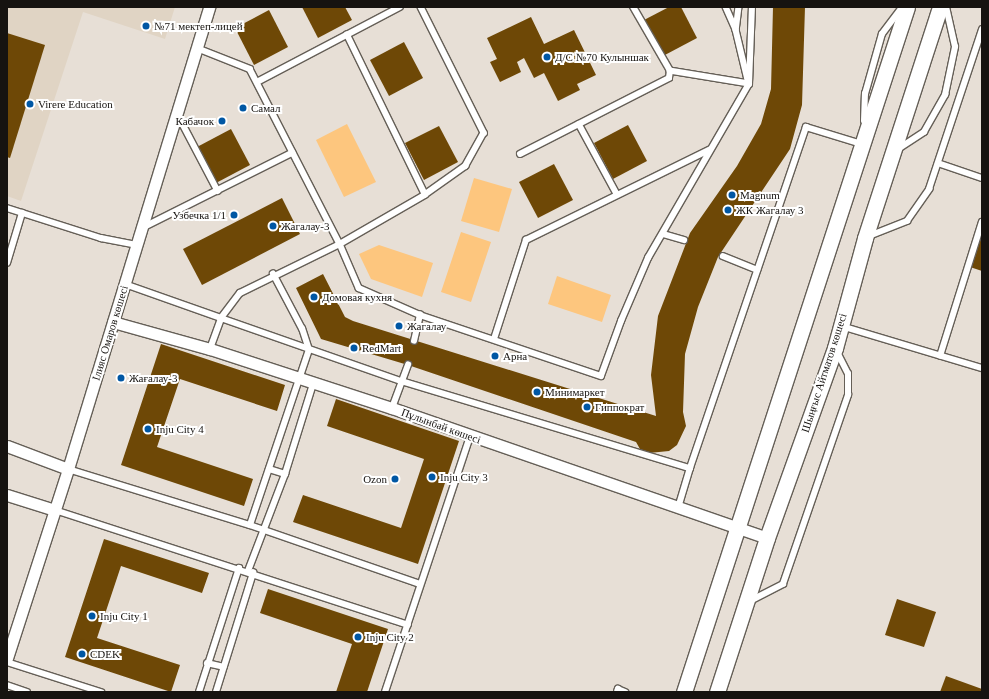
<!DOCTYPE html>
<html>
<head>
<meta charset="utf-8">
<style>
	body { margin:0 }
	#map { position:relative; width:989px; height:699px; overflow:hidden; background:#e7dfd6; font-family:Georgia,serif }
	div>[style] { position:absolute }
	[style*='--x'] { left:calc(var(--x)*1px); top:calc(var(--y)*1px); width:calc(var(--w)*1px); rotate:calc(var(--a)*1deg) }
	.built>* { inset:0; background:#e0d4c4 }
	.green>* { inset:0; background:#fdc67e }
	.building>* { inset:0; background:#6e4806 }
	.roads { filter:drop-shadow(1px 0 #655f57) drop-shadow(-1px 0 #655f57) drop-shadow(0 1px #655f57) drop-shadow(0 -1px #655f57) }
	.service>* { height:5.5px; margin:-2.75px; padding:0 2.75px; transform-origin:2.75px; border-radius:2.75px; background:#fff }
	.minor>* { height:11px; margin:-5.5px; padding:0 5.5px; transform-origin:5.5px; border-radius:5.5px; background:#fff }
	.secondary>* { height:15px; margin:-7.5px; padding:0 7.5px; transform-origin:7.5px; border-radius:7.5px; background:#fff }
	.dots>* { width:11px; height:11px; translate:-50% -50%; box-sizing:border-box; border:2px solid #fff; border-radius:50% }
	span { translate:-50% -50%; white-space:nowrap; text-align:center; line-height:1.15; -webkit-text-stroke:4px #fff; paint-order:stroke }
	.poi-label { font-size:11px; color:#161310 }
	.left { translate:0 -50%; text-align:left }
	.right { translate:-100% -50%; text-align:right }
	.street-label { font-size:11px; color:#161310 }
	.frame { position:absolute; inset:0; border:8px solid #161310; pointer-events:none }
</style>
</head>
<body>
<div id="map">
	<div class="built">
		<div style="clip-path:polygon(7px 7px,175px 7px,165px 39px,83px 12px,21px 201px,7px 196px)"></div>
	</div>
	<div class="green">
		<div style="clip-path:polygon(347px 124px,376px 182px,344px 197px,316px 140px)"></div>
		<div style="clip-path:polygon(474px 178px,512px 189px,499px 232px,461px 221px)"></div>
		<div style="clip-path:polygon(461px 232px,491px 242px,471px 302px,441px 292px)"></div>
		<div style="clip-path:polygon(379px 245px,433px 263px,422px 297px,371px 279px,359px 254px)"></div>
		<div style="clip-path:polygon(557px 276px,611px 295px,602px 322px,548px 304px)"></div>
	</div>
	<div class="building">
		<div style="clip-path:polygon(302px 7px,345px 7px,352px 20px,318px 38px)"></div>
		<div style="clip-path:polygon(669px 7px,681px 7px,697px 38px,663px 56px,644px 20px)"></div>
		<div style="clip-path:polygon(773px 7px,805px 7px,802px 105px,790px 149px,718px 257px,698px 307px,685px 354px,683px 412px,686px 426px,677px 445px,669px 451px,649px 453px,640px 449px,636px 442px,408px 365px,321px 339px,296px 288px,323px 274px,345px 317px,353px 321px,656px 416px,651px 375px,658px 316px,690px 233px,737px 166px,761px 124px,771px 89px)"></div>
		<div style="clip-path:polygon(269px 10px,288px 47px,254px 65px,235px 28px)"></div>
		<div style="clip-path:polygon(531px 17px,544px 44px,574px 30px,596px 75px,577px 84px,580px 90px,558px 101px,544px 73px,534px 78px,524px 58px,517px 62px,521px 72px,500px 82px,490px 62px,497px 59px,487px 38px)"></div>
		<div style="clip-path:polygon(7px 33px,45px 45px,10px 158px,7px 157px)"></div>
		<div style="clip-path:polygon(404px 42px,423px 78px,389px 96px,370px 60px)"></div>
		<div style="clip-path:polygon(628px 125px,647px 161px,613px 179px,594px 143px)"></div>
		<div style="clip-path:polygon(439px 126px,458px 162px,424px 180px,405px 143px)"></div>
		<div style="clip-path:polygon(231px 129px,250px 165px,216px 183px,197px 147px)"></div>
		<div style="clip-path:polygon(554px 164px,573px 200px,538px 218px,519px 182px)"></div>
		<div style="clip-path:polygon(282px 198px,300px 234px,202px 285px,183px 249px)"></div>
		<div style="clip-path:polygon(982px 229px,982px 271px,970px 267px)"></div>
		<div style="clip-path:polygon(161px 344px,285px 385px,277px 411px,180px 379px,157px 447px,253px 479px,244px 506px,121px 465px)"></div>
		<div style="clip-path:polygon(336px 399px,459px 441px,418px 564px,293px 522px,303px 495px,401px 528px,424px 459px,327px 426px)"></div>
		<div style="clip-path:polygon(104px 539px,209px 573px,202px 593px,121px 566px,97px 638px,180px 665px,171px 692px,65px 657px)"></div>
		<div style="clip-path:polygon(268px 589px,388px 629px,367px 692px,336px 692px,352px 644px,260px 613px)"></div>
		<div style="clip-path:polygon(897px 599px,936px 612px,924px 647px,885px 635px)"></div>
		<div style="clip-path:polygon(946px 676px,982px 689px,982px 692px,940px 692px)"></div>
	</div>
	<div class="roads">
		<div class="service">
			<div style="--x:421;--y:7;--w:141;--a:63.4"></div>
			<div style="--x:484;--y:133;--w:38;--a:119"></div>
			<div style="--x:466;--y:166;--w:50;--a:144.7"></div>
			<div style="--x:726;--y:7;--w:24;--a:66"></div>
			<div style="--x:739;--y:7;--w:23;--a:97"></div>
			<div style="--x:736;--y:30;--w:56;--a:76.5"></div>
			<div style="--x:749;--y:84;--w:77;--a:-87.8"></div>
			<div style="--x:197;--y:48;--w:57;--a:21.6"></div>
			<div style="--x:250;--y:69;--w:197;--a:62.8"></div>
			<div style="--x:340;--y:244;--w:48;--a:66.6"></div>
			<div style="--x:359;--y:288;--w:67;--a:23.9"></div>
			<div style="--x:420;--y:315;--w:191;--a:18.6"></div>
			<div style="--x:601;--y:376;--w:59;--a:-70"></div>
			<div style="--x:621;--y:321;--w:69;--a:-66.8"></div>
			<div style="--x:648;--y:258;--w:201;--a:-59.9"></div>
			<div style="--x:749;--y:84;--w:80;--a:-170.7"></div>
			<div style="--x:257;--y:82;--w:161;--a:-27.7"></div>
			<div style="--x:177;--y:113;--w:88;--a:62.3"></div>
			<div style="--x:864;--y:121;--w:27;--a:-88"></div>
			<div style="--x:865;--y:94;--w:62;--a:-74.2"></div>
			<div style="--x:882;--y:34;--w:30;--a:-53"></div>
			<div style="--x:579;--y:124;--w:80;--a:61.5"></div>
			<div style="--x:898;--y:149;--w:31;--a:-33"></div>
			<div style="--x:924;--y:132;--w:43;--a:-60.4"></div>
			<div style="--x:945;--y:95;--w:49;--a:-78.2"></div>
			<div style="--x:955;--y:47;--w:41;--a:-102.7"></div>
			<div style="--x:520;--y:154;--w:167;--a:-27"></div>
			<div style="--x:669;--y:78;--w:7;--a:-82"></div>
			<div style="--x:670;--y:71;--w:74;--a:-120"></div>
			<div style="--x:938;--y:163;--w:46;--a:18.8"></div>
			<div style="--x:7;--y:208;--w:99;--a:17.7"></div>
			<div style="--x:101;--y:238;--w:37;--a:11"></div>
			<div style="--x:142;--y:228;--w:168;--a:-26.6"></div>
			<div style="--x:663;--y:234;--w:22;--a:16"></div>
			<div style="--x:869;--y:236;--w:41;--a:-21.5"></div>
			<div style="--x:907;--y:221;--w:39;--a:-55"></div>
			<div style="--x:929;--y:189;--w:168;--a:-71.6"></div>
			<div style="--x:723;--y:256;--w:37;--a:22"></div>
			<div style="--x:7;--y:263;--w:52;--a:-73.3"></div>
			<div style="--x:125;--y:284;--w:102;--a:19.5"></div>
			<div style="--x:221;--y:318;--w:31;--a:-53"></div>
			<div style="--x:240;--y:293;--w:111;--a:-26.1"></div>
			<div style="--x:340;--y:244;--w:98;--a:-30"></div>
			<div style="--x:425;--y:195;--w:178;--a:-116"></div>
			<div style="--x:841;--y:326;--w:147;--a:16.6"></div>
			<div style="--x:494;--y:339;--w:104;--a:-72.1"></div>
			<div style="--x:526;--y:240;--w:204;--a:-26.2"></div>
			<div style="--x:414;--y:341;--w:27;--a:-77"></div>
			<div style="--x:210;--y:349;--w:33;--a:-70"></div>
			<div style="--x:221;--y:318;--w:191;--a:19.3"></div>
			<div style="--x:401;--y:381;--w:302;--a:16.8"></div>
			<div style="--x:690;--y:468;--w:360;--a:-71.2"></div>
			<div style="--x:806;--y:127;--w:59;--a:16.9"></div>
			<div style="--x:940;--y:356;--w:140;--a:-72.6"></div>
			<div style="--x:392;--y:408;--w:46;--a:-69.6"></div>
			<div style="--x:68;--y:469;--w:190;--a:17.1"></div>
			<div style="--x:250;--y:525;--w:180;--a:19.1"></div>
			<div style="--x:269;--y:469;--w:17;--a:17"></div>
			<div style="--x:678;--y:508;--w:42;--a:-73.3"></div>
			<div style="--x:55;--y:510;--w:371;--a:18"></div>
			<div style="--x:250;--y:525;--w:185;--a:-71.4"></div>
			<div style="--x:309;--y:350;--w:22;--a:-108"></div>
			<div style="--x:302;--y:329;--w:62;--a:-117.8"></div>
			<div style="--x:248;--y:571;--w:104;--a:-69.1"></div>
			<div style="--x:285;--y:474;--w:94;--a:-72.7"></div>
			<div style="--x:750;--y:601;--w:37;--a:-27"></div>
			<div style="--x:783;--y:584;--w:200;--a:-71"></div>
			<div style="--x:848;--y:395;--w:21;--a:-90"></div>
			<div style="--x:848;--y:374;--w:25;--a:-117"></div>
			<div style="--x:7;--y:662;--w:99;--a:17.7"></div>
			<div style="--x:207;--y:663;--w:17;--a:13"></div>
			<div style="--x:7;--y:685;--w:21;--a:19"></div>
			<div style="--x:199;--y:692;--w:130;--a:-72.1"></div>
			<div style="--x:216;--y:692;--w:125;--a:-72.7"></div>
			<div style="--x:385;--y:692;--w:269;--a:-71.6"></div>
			<div style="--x:617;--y:692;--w:3;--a:-72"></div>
			<div style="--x:618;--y:689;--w:8;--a:23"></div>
		</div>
		<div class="minor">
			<div style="--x:113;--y:322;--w:101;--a:15.6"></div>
			<div style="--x:210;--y:349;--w:191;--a:18"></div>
			<div style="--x:392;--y:408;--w:397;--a:19.1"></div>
			<div style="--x:7;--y:446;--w:65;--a:20.7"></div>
			<div style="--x:7;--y:495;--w:50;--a:17.4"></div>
			<div style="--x:7;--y:658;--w:199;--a:-72.1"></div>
			<div style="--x:68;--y:469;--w:483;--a:-73"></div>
		</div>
		<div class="secondary">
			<div style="--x:684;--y:692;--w:720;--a:-71.97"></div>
			<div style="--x:717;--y:692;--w:162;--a:-72"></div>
			<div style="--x:767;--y:538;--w:202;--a:-70.3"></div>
			<div style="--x:835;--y:348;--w:114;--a:-74.7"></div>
			<div style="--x:865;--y:238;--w:243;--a:-72"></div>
		</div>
	</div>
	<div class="dots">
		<div style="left:146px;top:26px;background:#0057a4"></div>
		<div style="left:547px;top:57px;background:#0057a4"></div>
		<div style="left:30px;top:104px;background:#0057a4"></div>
		<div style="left:243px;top:108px;background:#0057a4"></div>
		<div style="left:222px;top:121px;background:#0057a4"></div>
		<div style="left:732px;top:195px;background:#0057a4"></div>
		<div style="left:728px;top:210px;background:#0057a4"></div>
		<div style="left:234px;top:215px;background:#0057a4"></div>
		<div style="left:273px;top:226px;background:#0057a4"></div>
		<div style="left:314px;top:297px;background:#0057a4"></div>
		<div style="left:399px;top:326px;background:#0057a4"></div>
		<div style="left:354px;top:348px;background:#0057a4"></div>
		<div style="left:495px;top:356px;background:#0057a4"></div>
		<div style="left:121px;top:378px;background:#0057a4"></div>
		<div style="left:537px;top:392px;background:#0057a4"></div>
		<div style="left:587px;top:407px;background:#0057a4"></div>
		<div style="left:148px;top:429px;background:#0057a4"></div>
		<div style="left:432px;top:477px;background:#0057a4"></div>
		<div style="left:395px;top:479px;background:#0057a4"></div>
		<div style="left:92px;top:616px;background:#0057a4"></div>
		<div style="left:358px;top:637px;background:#0057a4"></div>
		<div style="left:82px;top:654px;background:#0057a4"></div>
	</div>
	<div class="poi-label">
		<span class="left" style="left:154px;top:26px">№71 мектеп-лицей</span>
		<span class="left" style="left:555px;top:57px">Д/С №70 Кулыншак</span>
		<span class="left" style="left:38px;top:104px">Virere Education</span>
		<span class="left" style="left:251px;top:108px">Самал</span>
		<span class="right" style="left:214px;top:121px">Кабачок</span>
		<span class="left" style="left:740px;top:195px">Magnum</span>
		<span class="left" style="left:736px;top:210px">ЖК Жагалау 3</span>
		<span class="right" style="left:226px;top:215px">Узбечка 1/1</span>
		<span class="left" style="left:281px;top:226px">Жагалау-3</span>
		<span class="left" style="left:322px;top:297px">Домовая кухня</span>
		<span class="left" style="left:407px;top:326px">Жагалау</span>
		<span class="left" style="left:362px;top:348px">RedMart</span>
		<span class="left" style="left:503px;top:356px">Арна</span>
		<span class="left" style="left:129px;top:378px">Жағалау-3</span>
		<span class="left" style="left:545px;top:392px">Минимаркет</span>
		<span class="left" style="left:595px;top:407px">Гиппократ</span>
		<span class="left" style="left:156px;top:429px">Inju City 4</span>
		<span class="left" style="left:440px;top:477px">Inju City 3</span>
		<span class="right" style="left:387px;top:479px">Ozon</span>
		<span class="left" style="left:100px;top:616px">Inju City 1</span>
		<span class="left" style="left:366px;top:637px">Inju City 2</span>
		<span class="left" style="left:90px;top:654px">CDEK</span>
	</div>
	<div class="street-label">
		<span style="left:110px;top:333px;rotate:-73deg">Ілияс Омаров көшесі</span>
		<span style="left:824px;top:373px;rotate:-72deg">Шыңғыс Айтматов көшесі</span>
		<span style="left:441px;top:426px;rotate:20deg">Пұлынбай көшесі</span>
	</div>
	<div class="frame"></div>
</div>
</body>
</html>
